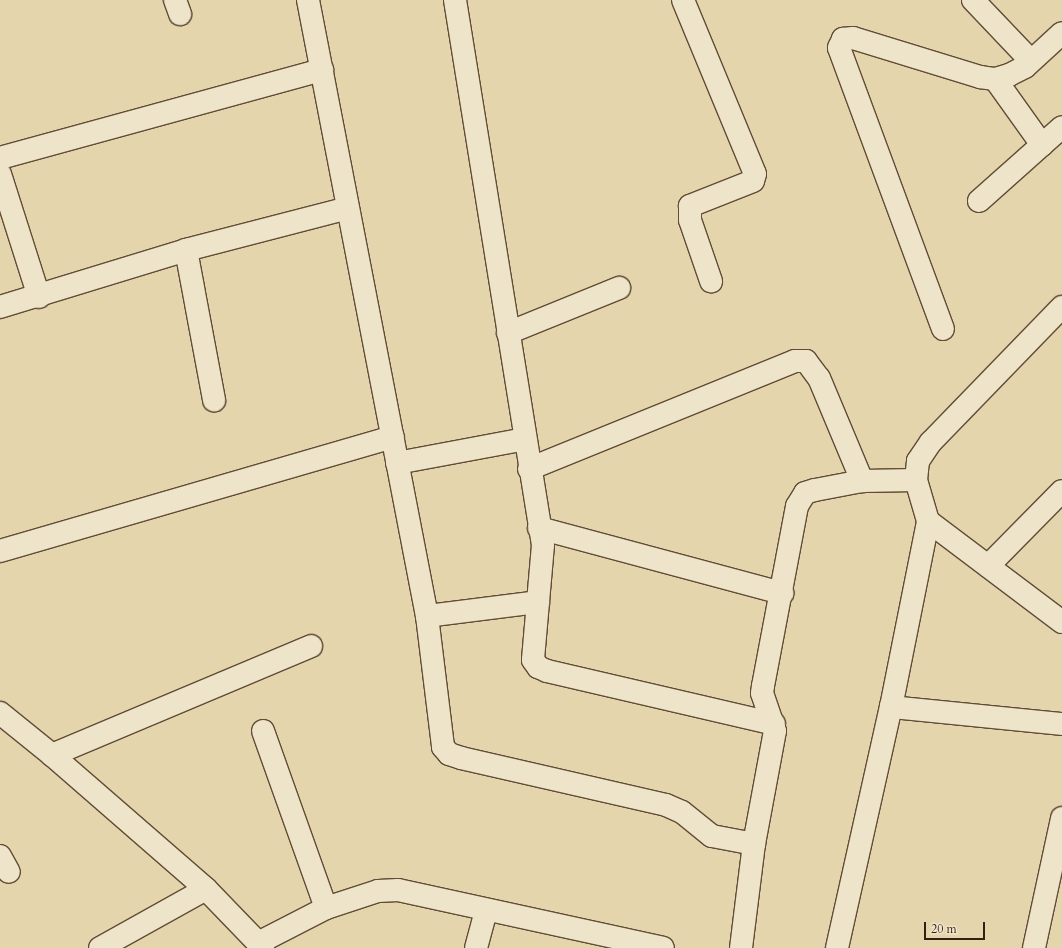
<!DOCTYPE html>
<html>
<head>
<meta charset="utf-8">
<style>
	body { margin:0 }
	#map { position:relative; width:1062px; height:948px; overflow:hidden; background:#e5d5ad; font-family:Cardo,serif }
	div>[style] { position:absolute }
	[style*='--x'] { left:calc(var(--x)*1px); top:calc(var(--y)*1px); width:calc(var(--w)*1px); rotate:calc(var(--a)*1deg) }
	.roads { filter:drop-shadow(1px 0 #614c36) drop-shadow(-1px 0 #614c36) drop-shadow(0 1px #614c36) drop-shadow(0 -1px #614c36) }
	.street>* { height:22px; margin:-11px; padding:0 11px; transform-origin:11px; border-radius:11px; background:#eee4ca }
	span { translate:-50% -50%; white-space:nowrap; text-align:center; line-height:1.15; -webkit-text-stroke:3.5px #eee4ca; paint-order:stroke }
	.scale { position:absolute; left:924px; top:922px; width:61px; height:18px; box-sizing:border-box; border:2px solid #351f0e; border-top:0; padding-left:5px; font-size:12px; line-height:14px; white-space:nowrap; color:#351f0e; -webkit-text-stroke:3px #eee4ca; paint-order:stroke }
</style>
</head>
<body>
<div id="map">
	<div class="roads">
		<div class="street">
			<div style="--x:175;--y:0;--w:15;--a:70"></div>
			<div style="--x:308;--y:0;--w:627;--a:79.07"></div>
			<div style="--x:427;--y:616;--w:132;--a:83"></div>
			<div style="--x:443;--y:747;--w:9;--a:49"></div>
			<div style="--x:449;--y:754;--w:13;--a:18"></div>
			<div style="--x:461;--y:758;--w:210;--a:12.9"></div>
			<div style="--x:666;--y:805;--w:17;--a:24"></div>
			<div style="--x:682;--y:812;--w:38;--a:39"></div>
			<div style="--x:712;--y:836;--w:43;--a:10.8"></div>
			<div style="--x:455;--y:0;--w:552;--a:80.83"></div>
			<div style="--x:543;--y:545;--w:115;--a:95"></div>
			<div style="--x:533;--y:660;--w:9;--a:54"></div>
			<div style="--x:538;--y:667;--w:10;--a:24"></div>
			<div style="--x:547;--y:671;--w:233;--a:13.1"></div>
			<div style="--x:683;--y:0;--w:188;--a:67.5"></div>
			<div style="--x:755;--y:174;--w:7;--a:106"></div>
			<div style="--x:753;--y:181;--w:68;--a:158.4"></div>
			<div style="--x:690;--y:206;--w:14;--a:90"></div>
			<div style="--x:690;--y:220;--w:65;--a:71"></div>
			<div style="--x:973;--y:0;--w:84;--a:46.4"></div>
			<div style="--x:995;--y:79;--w:81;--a:54.5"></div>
			<div style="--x:0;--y:158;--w:334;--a:-15.3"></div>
			<div style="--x:0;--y:174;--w:129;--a:72.4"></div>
			<div style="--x:979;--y:201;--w:111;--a:-41.7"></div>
			<div style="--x:186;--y:250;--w:153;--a:79.4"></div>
			<div style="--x:0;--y:307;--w:195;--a:-17"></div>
			<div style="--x:186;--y:250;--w:167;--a:-14.5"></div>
			<div style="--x:943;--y:329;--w:300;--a:-110.3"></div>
			<div style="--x:839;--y:48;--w:10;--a:-66"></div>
			<div style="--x:843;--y:39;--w:10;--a:-6"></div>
			<div style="--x:853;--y:38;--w:133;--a:17.1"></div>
			<div style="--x:980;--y:77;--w:15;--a:8"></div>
			<div style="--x:995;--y:79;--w:15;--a:-16"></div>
			<div style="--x:1009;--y:75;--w:18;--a:-27"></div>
			<div style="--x:1025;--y:67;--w:50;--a:-42.6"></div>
			<div style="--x:508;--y:333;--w:120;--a:-22.1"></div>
			<div style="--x:397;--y:463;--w:130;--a:-10.6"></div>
			<div style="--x:529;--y:469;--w:287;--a:-22.1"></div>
			<div style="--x:795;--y:361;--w:11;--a:0"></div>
			<div style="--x:806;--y:361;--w:21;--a:53"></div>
			<div style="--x:819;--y:378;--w:112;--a:67.3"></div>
			<div style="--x:928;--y:521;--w:168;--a:37"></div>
			<div style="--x:539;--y:528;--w:252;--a:15"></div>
			<div style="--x:0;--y:551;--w:409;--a:-16.2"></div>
			<div style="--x:988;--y:566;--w:105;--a:-45.4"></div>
			<div style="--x:427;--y:616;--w:112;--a:-7.2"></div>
			<div style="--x:891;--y:707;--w:172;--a:5.7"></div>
			<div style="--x:0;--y:713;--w:67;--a:38.9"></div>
			<div style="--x:52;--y:755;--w:204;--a:41"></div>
			<div style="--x:206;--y:889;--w:82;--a:46"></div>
			<div style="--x:263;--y:731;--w:188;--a:70.4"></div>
			<div style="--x:52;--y:755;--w:281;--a:-22.8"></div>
			<div style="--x:0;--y:856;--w:18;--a:61"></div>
			<div style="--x:258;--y:943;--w:76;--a:-27.2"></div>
			<div style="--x:326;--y:908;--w:55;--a:-18.1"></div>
			<div style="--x:378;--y:891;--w:20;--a:-3"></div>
			<div style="--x:398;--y:890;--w:271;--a:12.3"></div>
			<div style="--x:100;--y:948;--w:121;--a:-29.1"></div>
			<div style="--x:476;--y:948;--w:38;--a:-75"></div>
			<div style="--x:741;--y:948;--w:105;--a:-82.9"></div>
			<div style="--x:754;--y:844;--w:115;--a:-79.5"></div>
			<div style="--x:775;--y:731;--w:40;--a:-108.9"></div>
			<div style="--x:762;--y:693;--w:7;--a:-82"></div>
			<div style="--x:763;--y:686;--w:183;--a:-79.3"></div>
			<div style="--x:797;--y:506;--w:15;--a:-58"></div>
			<div style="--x:805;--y:493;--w:10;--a:-17"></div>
			<div style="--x:815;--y:490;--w:48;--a:-10.8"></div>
			<div style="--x:862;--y:481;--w:54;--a:-1.1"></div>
			<div style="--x:837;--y:948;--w:247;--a:-77.4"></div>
			<div style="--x:891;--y:707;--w:190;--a:-78.7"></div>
			<div style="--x:928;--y:521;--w:43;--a:-106.3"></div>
			<div style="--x:916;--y:480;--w:19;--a:-84"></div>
			<div style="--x:918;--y:461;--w:23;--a:-56"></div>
			<div style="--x:931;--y:442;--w:188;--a:-45.9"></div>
			<div style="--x:1034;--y:948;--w:133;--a:-77.8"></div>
		</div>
	</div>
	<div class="scale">20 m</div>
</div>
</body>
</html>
